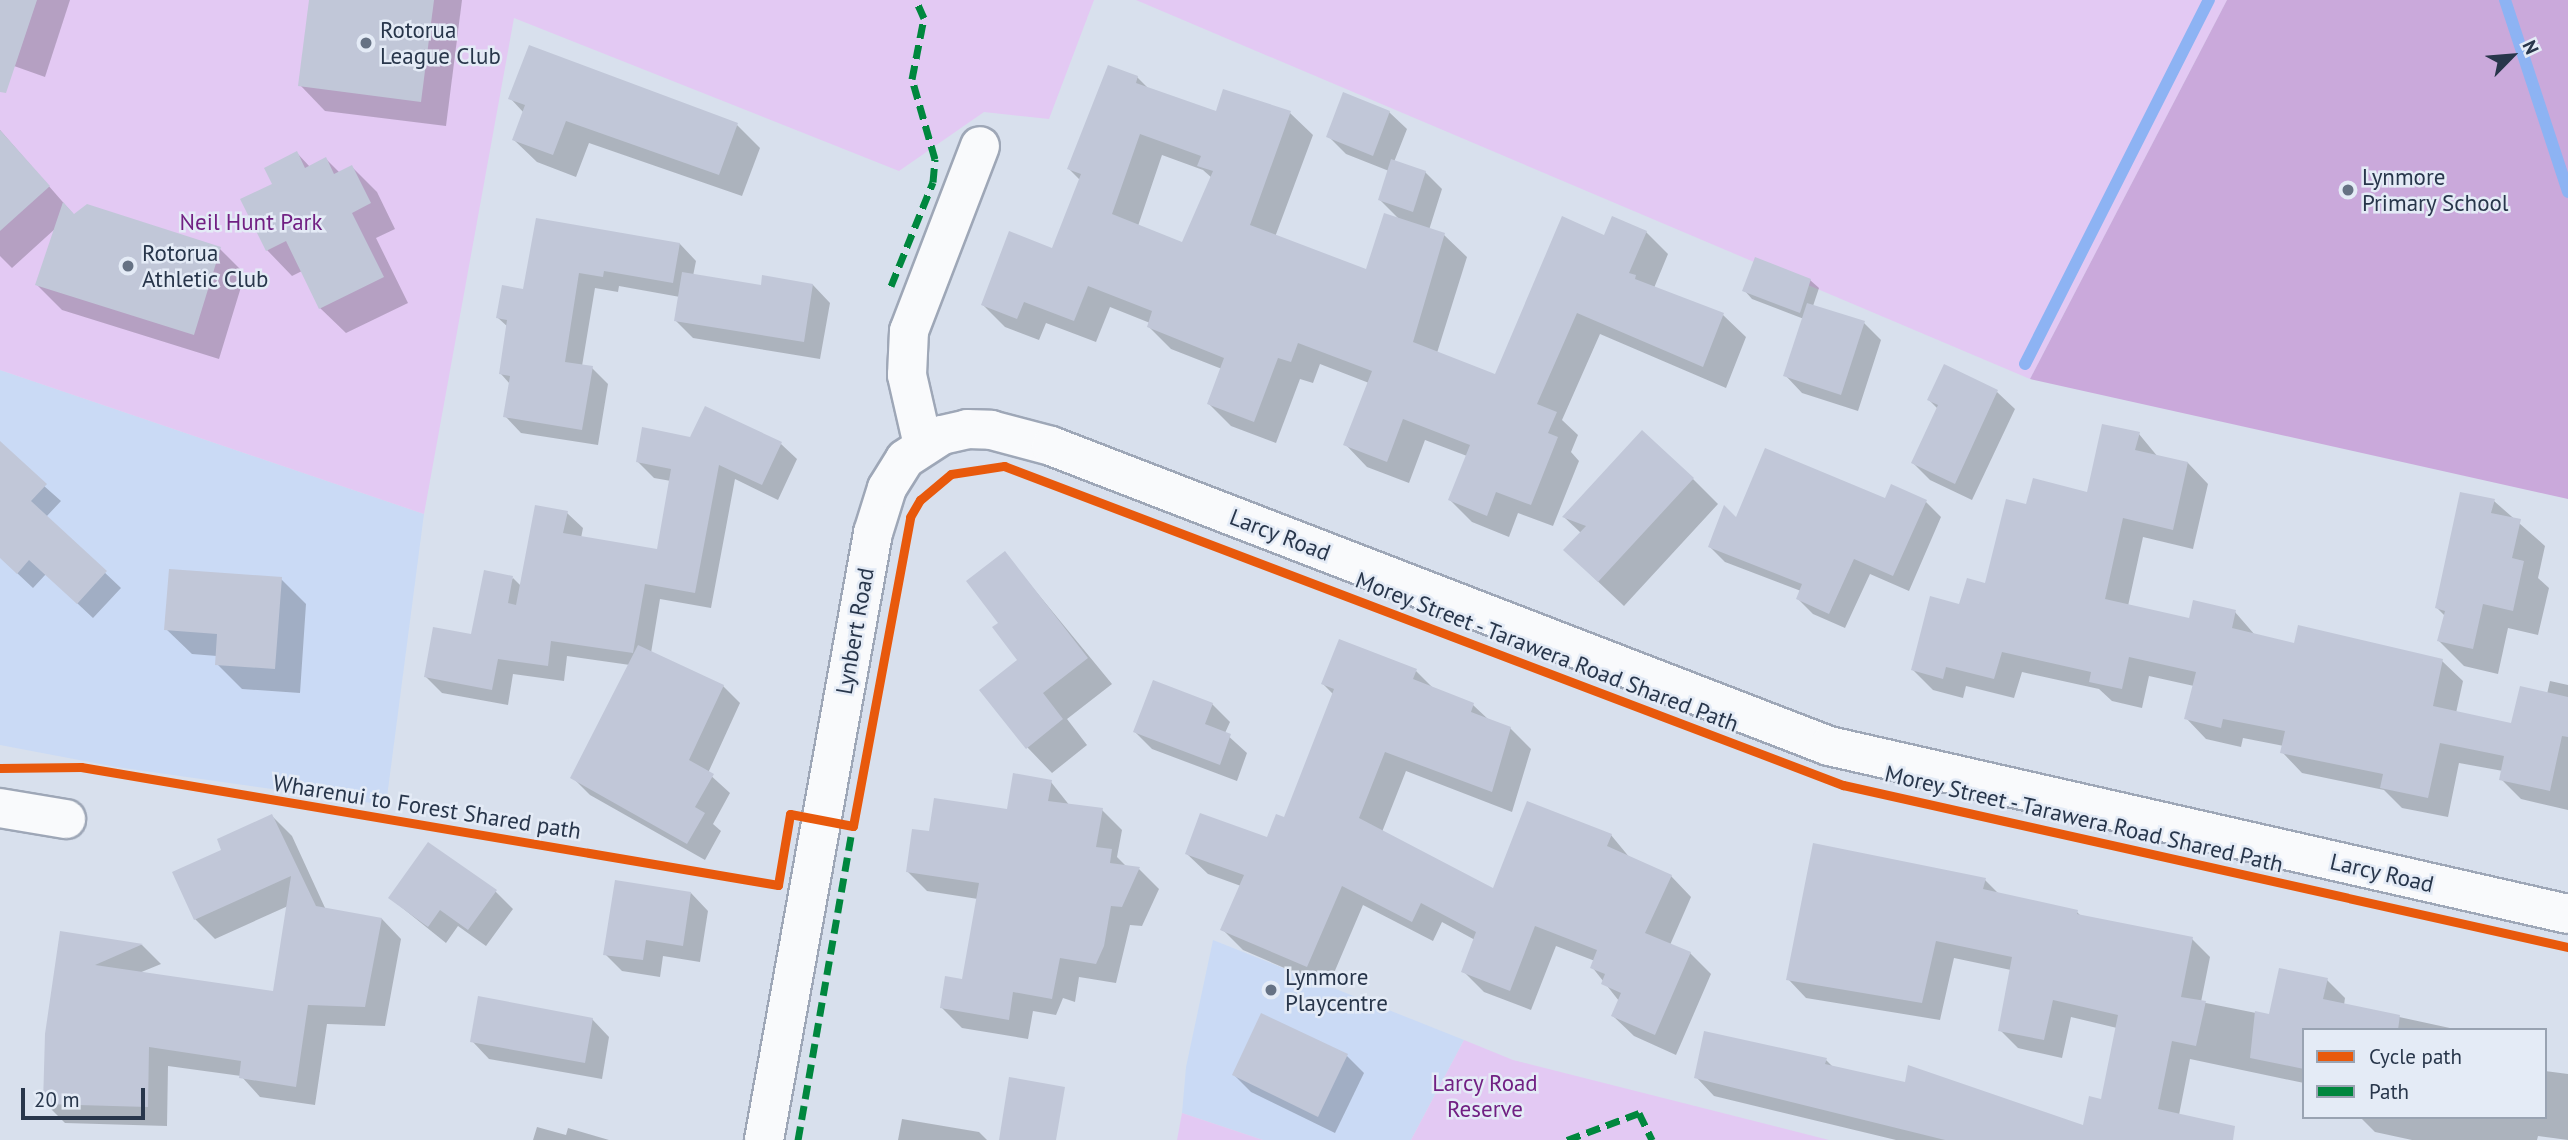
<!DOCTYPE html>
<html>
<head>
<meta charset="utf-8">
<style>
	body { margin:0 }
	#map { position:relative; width:2568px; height:1140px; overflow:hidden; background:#d8e0ed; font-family:"PT Sans",sans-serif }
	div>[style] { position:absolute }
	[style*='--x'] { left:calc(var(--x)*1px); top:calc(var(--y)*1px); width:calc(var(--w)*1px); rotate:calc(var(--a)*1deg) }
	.built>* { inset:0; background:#cadaf5 }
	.green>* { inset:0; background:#e3c9f3 }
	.forest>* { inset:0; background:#caa9db }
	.shadow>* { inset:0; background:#0003 }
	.stream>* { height:12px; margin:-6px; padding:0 6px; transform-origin:6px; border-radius:6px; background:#8db3f3 }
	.building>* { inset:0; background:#c1c7d8 }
	.roads { filter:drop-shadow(2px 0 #9ea7b7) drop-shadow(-2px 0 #9ea7b7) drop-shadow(0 2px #9ea7b7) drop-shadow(0 -2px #9ea7b7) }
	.minor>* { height:38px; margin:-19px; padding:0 19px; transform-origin:19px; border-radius:19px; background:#f9fafc }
	.quiet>* { height:7px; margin-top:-3.5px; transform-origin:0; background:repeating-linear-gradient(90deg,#00873e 0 14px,transparent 0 21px) }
	.cycleway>* { height:9px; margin:-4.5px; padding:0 4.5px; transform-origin:4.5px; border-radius:4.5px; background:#e8590c }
	.dots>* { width:19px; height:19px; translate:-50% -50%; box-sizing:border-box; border:4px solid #e4ebf6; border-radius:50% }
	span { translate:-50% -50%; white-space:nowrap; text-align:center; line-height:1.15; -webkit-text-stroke:5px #e4ebf6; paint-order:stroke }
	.poi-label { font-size:23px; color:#28364b }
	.left { translate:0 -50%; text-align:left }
	.park-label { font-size:23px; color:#712083 }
	.street-label { font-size:23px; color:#28364b }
	.legend { position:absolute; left:2302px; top:1028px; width:245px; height:91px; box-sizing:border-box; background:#e4ebf6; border:2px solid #99a3b2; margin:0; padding:9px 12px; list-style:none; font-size:21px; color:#28364b }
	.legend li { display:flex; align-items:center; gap:14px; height:35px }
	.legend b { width:35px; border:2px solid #99a3b2 }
	.north { position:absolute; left:2477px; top:21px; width:70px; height:70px; -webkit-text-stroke:5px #e4ebf6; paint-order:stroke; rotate:65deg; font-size:19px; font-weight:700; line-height:28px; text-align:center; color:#28364b }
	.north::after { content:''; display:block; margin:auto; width:24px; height:32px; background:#28364b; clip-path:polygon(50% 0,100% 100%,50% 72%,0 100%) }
	.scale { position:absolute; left:21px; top:1088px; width:124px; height:32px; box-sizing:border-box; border:4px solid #28364b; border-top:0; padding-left:9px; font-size:21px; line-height:24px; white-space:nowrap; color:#28364b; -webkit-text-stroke:5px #e4ebf6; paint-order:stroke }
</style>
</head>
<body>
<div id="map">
	<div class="built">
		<div style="clip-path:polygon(0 370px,424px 514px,386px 805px,116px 767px,0 745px)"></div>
		<div style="clip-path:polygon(1213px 940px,1464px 1040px,1411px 1140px,1263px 1140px,1182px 1113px,1186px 1067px)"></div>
	</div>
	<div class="green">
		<div style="clip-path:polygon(0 0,1094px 0,1049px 119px,984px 112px,899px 171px,514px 18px,424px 514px,0 370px)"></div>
		<div style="clip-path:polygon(1136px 0,2227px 0,2030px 379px)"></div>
		<div style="clip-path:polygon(1464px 1040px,1513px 1060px,1829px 1140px,1411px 1140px)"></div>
		<div style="clip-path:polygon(1182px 1113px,1263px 1140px,1177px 1140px)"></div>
	</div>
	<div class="forest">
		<div style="clip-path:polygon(2227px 0,2568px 0,2568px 499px,2030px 379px)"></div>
	</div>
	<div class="shadow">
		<div style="clip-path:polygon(0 0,70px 0,45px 77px,0 61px)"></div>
		<div style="clip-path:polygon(311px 0,462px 0,446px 126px,325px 111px,300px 85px)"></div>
		<div style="clip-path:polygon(evenodd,1137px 77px,1149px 89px,1217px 113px,1224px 91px,1290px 113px,1313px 135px,1275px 237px,1367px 271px,1400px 220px,1380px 200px,1389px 171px,1346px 154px,1328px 136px,1389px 112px,1407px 129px,1394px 162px,1425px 172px,1442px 189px,1429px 230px,1444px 235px,1467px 257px,1437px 353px,1496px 376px,1605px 237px,1646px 232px,1668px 254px,1654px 288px,1723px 315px,1746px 337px,1726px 388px,1600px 334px,1562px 420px,1578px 435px,1571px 452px,1579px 461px,1553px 526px,1518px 513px,1509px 537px,1472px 522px,1450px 500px,1467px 456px,1425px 440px,1409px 483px,1367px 467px,1345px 444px,1369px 383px,1320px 364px,1313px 383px,1300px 379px,1276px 443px,1231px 426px,1209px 404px,1222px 369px,1171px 349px,1149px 327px,1150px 323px,1110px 307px,1096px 342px,1046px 323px,1039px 340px,1005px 327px,983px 305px,1053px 251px,1080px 180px,1069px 169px,1137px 77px,1162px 155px,1203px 170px,1212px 178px,1183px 244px,1138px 226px,1162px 155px)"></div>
		<div style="clip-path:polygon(510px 98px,737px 125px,760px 148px,742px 196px,589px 143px,576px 177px,537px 162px,514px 140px,524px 113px)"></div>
		<div style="clip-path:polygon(0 130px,75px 216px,220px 249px,245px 274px,219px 359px,62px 310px,37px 285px,56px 228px,12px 268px,0 256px)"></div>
		<div style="clip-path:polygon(297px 153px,310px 167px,326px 159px,340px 173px,352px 167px,377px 192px,395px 229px,376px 238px,408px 303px,346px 333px,320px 308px,302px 271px,292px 276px,267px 250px,274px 185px)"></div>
		<div style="clip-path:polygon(537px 220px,680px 244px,696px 261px,693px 276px,762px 287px,813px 285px,830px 303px,820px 359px,693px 338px,676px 321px,680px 297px,619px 286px,618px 292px,595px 288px,582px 366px,592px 368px,608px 384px,598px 445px,521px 433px,505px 416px,510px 384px,501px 374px,508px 327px,498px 318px,525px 291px)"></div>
		<div style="clip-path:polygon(1810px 280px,1819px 288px,1813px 306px,1864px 323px,1881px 340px,1858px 411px,1802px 393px,1785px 375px,1804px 319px,1752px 299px,1744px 290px)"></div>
		<div style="clip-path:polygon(1997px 392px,2015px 409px,1972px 500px,1930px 480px,1913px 463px,1938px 409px,1929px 400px)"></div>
		<div style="clip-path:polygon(2139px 434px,2158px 457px,2188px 463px,2208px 484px,2193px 549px,2143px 537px,2128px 606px,2190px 620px,2235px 612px,2255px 635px,2295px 645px,2442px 661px,2463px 681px,2456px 713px,2513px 725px,2547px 694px,2550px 681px,2568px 685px,2568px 810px,2521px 799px,2501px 779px,2503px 771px,2459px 763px,2448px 817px,2402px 808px,2384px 790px,2302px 773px,2282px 752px,2284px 746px,2243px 738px,2241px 747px,2206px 739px,2186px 718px,2194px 686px,2149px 676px,2142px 708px,2112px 701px,2099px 689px,2022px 672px,2014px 698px,1966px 686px,1963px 698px,1933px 690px,1913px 670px,1960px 606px,1986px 585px,2028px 506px,2088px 494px)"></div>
		<div style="clip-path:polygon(691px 439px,781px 444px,797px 459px,778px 500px,735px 479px,711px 608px,660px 599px,651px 653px,723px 686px,740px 703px,708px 773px,730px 793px,713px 824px,721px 831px,705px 860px,590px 795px,573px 778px,630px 665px,567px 656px,564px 681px,513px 674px,508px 705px,442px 693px,426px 677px,473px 636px,513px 578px,521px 586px,567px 513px,583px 528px,581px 538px,659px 551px,671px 481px,654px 478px,638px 462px)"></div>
		<div style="clip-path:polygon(0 447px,61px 501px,46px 517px,121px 588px,93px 618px,46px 574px,33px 588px,0 557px)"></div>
		<div style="clip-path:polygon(1693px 479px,1718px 504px,1624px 606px,1591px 575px,1581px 533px,1564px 517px)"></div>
		<div style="clip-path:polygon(2494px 501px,2545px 546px,2538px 578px,2549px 588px,2538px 635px,2508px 628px,2498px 674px,2464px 666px,2439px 641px,2445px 616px,2437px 608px)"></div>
		<div style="clip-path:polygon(1926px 502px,1941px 517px,1909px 591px,1870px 574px,1845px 628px,1813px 614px,1798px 599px,1801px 591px,1725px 562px,1710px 547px,1737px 520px)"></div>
		<div style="clip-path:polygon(1005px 554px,1112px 684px,1067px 719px,1087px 745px,1052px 773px,1027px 747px,1020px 660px,1000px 623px)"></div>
		<div style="clip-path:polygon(281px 579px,306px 604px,300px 693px,242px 689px,217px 664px,217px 656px,192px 654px,166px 629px)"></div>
		<div style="clip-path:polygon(1416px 671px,1435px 690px,1473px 705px,1489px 720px,1510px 728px,1531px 749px,1512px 812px,1406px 771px,1382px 832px,1494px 890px,1611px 835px,1630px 858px,1671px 876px,1691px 897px,1670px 945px,1690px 953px,1711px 974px,1676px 1055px,1634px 1036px,1613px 1016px,1619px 1001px,1592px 967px,1595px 961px,1556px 946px,1531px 1010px,1484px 992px,1463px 971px,1475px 940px,1442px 922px,1433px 941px,1363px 905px,1328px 987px,1243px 950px,1222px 929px,1241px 886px,1208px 874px,1187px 854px,1268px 839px,1284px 820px,1333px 694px,1323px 684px)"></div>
		<div style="clip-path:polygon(1154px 683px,1212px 704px,1230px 722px,1225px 733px,1247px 753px,1237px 781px,1152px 749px,1135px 732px)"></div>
		<div style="clip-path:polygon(1051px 782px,1070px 806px,1102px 810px,1122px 830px,1117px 857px,1127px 867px,1139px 869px,1159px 889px,1142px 926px,1130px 925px,1116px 983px,1079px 977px,1075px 1002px,1063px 998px,1056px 1015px,1033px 1011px,1028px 1039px,962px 1028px,942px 1008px,963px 981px,978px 899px,927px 891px,907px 871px,931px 833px,1008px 811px)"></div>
		<div style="clip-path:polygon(272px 816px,292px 836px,326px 910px,382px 919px,401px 939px,385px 1026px,327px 1024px,315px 1105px,260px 1097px,241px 1076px,168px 1066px,167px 1126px,65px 1123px,45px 1103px,61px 933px,142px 945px,161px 964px,139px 973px,274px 993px,288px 906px,215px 939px,195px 919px,174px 873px,223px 851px)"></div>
		<div style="clip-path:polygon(1985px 880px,1999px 894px,2077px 912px,2082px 917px,2192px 939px,2210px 957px,2201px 1002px,2271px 1016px,2327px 980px,2345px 998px,2344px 1005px,2459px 1030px,2304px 1030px,2304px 1083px,2190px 1059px,2179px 1115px,2196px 1140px,1896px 1140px,1714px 1096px,1696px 1077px,1826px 1060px,1834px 1068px,2084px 1127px,2103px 1101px,2117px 1028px,2071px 1017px,2062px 1058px,2018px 1048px,2000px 1030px,2011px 970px,1954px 958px,1940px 1020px,1806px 998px,1788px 979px)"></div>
		<div style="clip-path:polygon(495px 891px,513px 909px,486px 946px,458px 926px,446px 943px,390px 898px)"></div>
		<div style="clip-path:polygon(691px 893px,708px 911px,700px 962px,663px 956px,660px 977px,622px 971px,605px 954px)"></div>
		<div style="clip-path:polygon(592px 1019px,609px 1037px,602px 1079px,489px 1059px,472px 1041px)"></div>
		<div style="clip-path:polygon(1347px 1056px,1364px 1073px,1335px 1133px,1251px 1092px,1234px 1075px)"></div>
		<div style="clip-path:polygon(2545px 1071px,2568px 1074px,2568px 1140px,2538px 1136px,2537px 1140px,2412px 1140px,2375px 1132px,2360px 1117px,2545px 1117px)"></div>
		<div style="clip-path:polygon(902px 1119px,979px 1132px,987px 1140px,898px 1140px)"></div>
		<div style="clip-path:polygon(537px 1127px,566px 1135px,568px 1128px,609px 1140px,533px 1140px)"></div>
	</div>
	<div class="stream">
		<div style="--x:2505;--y:0;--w:202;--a:71.8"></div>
		<div style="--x:2025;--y:364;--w:408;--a:-63.2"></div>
	</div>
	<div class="building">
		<div style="clip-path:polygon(0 0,37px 0,6px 93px,0 92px)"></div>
		<div style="clip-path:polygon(309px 0,434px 0,421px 102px,298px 86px)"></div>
		<div style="clip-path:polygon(529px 45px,738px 123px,719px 175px,566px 121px,553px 155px,512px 140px,525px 105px,508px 99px)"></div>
		<div style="clip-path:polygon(evenodd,1108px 65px,1138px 76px,1136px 83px,1216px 111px,1223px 89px,1291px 111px,1250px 225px,1366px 269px,1384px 213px,1445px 233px,1413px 342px,1495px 374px,1562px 216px,1604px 235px,1612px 216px,1647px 231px,1629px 273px,1636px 275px,1635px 279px,1724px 313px,1703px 367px,1577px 313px,1537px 404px,1557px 412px,1548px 433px,1558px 437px,1531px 505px,1496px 492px,1487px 516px,1448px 500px,1470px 445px,1403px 419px,1387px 462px,1343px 445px,1372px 371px,1298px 343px,1291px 362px,1278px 358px,1254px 422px,1207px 404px,1224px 358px,1147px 327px,1152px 311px,1088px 286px,1074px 321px,1024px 302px,1017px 319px,981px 305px,1009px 231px,1052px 248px,1081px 174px,1067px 169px,1108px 65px,1140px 134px,1201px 156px,1197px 166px,1213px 171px,1182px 242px,1112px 214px,1140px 134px)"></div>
		<div style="clip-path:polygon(1343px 92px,1390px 111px,1373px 156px,1326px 137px)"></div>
		<div style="clip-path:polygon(0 130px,50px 186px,0 231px)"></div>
		<div style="clip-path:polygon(297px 151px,305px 168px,326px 157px,334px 174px,352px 165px,371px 203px,352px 213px,384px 277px,319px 309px,286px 241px,266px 251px,240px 199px,272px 184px,264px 168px)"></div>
		<div style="clip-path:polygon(1391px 159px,1426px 171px,1413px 212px,1378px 200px)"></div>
		<div style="clip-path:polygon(63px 202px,74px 214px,87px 204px,221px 247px,194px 335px,35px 285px)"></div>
		<div style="clip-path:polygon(536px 218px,680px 243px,673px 283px,604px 271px,603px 277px,579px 273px,565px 362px,593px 366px,582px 430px,503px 417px,510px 376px,499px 374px,507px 320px,496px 318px,502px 285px,523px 289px)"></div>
		<div style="clip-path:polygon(1755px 257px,1811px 279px,1800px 313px,1742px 291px)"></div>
		<div style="clip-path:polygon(682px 272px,761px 285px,762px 275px,813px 284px,804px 342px,674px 321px)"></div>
		<div style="clip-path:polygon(1807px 303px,1865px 321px,1841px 395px,1783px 376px)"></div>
		<div style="clip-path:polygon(1944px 364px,1998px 390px,1955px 484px,1911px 463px,1938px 405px,1927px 400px)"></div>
		<div style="clip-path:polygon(705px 406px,782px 442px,762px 485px,719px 465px,695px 593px,645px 584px,633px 653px,551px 641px,548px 666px,498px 659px,492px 690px,424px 677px,433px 627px,471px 634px,484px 570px,513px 576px,508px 603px,516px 605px,535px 505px,568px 511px,563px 533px,657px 549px,671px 469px,636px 462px,642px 427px,690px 437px)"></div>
		<div style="clip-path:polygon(2102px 424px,2140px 432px,2135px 450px,2188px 462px,2173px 530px,2123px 518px,2105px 599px,2189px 618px,2193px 600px,2236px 610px,2232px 628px,2294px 643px,2298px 625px,2443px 659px,2433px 706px,2511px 723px,2520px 686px,2568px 697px,2568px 737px,2562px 736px,2550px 791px,2499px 780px,2504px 756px,2440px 743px,2428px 798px,2380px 788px,2383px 774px,2280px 753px,2285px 731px,2223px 719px,2221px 728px,2184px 719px,2196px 672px,2129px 657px,2122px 689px,2089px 682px,2091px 672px,2002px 652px,1994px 679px,1946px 667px,1943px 679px,1911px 670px,1930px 596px,1959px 604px,1967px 578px,1985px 583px,2006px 499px,2026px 504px,2033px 478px,2087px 492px)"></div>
		<div style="clip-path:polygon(1642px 430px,1694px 478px,1598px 582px,1563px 550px,1586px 526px,1562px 517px)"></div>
		<div style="clip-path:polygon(0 441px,47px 484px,31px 501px,107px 571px,77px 604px,29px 560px,17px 574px,0 558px)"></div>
		<div style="clip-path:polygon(1765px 448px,1885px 498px,1891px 484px,1927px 500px,1893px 576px,1854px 559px,1829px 614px,1796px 599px,1802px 584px,1708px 547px,1724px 505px,1736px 517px)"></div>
		<div style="clip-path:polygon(2460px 492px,2495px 499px,2491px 513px,2521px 519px,2512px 558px,2524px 561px,2513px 611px,2483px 604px,2473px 649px,2437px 641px,2445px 611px,2435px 608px)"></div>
		<div style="clip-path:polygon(1005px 551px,1088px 658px,1043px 693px,1063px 719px,1026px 749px,979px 690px,1017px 660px,992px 627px,998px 623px,966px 581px)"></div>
		<div style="clip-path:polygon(169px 569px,282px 577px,275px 669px,215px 665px,217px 634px,164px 630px)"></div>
		<div style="clip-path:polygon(1339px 639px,1417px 669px,1413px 679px,1474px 703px,1471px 712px,1511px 727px,1492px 792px,1385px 752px,1359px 818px,1493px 888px,1527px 801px,1612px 834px,1607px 846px,1672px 875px,1645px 933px,1691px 952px,1655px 1035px,1611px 1016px,1621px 993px,1601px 984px,1605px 974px,1590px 968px,1597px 950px,1535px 926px,1510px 991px,1461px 972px,1476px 932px,1421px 903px,1412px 922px,1342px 886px,1307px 967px,1220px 930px,1244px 875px,1185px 854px,1200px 813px,1267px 837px,1276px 814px,1284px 817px,1334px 689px,1321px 684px)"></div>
		<div style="clip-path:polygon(638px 645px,724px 685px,689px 760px,714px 774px,695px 807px,705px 813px,687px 844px,570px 778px)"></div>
		<div style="clip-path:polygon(1153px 680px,1213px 703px,1205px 724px,1231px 734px,1220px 765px,1133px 732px)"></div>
		<div style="clip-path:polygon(1013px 773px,1052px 780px,1048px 801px,1103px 808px,1096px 847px,1112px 849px,1110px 863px,1140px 867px,1122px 907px,1111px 906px,1104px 946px,1096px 964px,1060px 958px,1052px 999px,1013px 992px,1009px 1020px,940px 1008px,945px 976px,962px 979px,979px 883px,906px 872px,912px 829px,929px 831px,934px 798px,1007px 809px)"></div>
		<div style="clip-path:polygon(272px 814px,316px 906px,382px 918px,365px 1007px,308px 1005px,296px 1087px,239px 1078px,241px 1061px,149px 1047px,148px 1107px,43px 1104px,45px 1034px,60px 931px,143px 944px,95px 965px,273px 991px,291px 876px,194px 920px,172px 872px,221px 850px,217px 839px)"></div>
		<div style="clip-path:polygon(428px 842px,497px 890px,468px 930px,440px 910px,428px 927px,388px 898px)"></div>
		<div style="clip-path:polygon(1813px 843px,1986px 878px,1983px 889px,2078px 910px,2077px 914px,2193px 937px,2181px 997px,2206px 1001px,2196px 1046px,2172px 1041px,2158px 1109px,2235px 1126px,2233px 1140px,1945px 1140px,1694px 1078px,1704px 1031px,1827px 1058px,1825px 1064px,1905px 1082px,1908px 1065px,2083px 1125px,2089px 1096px,2101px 1099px,2118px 1015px,2053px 1000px,2044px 1040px,1998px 1031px,2012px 957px,1936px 941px,1922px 1003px,1786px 980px)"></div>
		<div style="clip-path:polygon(615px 880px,691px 892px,683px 946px,646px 940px,643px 960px,603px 955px)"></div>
		<div style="clip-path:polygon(2279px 968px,2328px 978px,2323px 999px,2400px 1015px,2398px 1030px,2304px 1030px,2304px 1069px,2250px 1058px,2255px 1011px,2269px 1014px)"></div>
		<div style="clip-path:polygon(478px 996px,593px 1018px,585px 1063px,470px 1042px)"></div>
		<div style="clip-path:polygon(1261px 1013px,1348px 1054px,1318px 1117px,1232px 1075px)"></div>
		<div style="clip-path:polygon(1009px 1077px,1065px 1087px,1056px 1140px,999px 1140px)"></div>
	</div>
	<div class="roads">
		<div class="minor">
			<div style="--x:923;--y:445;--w:72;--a:-102.9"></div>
			<div style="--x:907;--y:375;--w:44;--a:-87.4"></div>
			<div style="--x:909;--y:331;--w:198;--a:-69"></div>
			<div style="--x:0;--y:808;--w:67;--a:9.5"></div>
			<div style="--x:764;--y:1140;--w:617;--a:-79.82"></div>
			<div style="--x:873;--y:533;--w:47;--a:-72.7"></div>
			<div style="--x:887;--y:488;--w:34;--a:-58"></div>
			<div style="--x:905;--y:459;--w:44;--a:-33"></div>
			<div style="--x:942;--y:435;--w:26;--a:-13"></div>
			<div style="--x:967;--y:429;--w:24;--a:2"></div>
			<div style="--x:991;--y:430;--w:62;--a:14.9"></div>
			<div style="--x:1051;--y:446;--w:834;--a:21.09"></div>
			<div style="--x:1829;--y:746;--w:758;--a:12.81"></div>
		</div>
	</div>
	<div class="quiet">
		<div style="--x:891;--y:286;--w:112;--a:-68"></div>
		<div style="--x:933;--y:182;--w:23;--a:-85"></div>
		<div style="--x:935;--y:159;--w:83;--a:-106"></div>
		<div style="--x:912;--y:79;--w:62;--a:-78.9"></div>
		<div style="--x:924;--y:18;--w:20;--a:-114"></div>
		<div style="--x:798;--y:1140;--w:319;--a:-80.1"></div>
		<div style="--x:1567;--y:1140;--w:77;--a:-20.6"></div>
		<div style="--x:1639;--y:1113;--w:30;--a:64"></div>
	</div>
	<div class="cycleway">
		<div style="--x:0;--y:768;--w:81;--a:-0.7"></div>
		<div style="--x:81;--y:767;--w:707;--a:9.61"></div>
		<div style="--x:778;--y:885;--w:72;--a:-80.4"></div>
		<div style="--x:790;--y:814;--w:64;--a:10.8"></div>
		<div style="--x:853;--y:826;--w:314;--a:-79.5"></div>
		<div style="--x:910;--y:517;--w:20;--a:-60"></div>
		<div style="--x:920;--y:500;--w:40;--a:-40"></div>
		<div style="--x:951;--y:474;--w:54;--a:-8.6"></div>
		<div style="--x:1004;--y:466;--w:898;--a:20.82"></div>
		<div style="--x:1843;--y:785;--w:743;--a:12.6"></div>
	</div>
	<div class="dots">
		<div style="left:366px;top:43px;background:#667284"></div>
		<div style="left:2348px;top:190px;background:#667284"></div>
		<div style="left:128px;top:266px;background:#667284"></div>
		<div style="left:1271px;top:990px;background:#667284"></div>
	</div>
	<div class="poi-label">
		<span class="left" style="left:380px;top:43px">Rotorua<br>League Club</span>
		<span class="left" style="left:2362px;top:190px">Lynmore<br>Primary School</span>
		<span class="left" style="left:142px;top:266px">Rotorua<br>Athletic Club</span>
		<span class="left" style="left:1285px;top:990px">Lynmore<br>Playcentre</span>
	</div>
	<div class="park-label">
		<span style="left:251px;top:222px">Neil Hunt Park</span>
		<span style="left:1485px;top:1096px">Larcy Road<br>Reserve</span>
	</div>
	<div class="street-label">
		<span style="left:1280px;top:535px;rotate:21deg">Larcy Road</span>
		<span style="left:855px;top:631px;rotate:-80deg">Lynbert Road</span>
		<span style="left:1547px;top:652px;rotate:21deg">Morey Street - Tarawera Road Shared Path</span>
		<span style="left:427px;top:807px;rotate:9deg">Wharenui to Forest Shared path</span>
		<span style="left:2084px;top:819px;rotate:13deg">Morey Street - Tarawera Road Shared Path</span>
		<span style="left:2382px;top:873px;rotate:13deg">Larcy Road</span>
	</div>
	<ul class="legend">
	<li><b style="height:9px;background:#e8590c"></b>Cycle path</li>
	<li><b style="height:9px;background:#00873e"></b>Path</li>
	</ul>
	<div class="north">N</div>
	<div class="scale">20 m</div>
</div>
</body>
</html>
